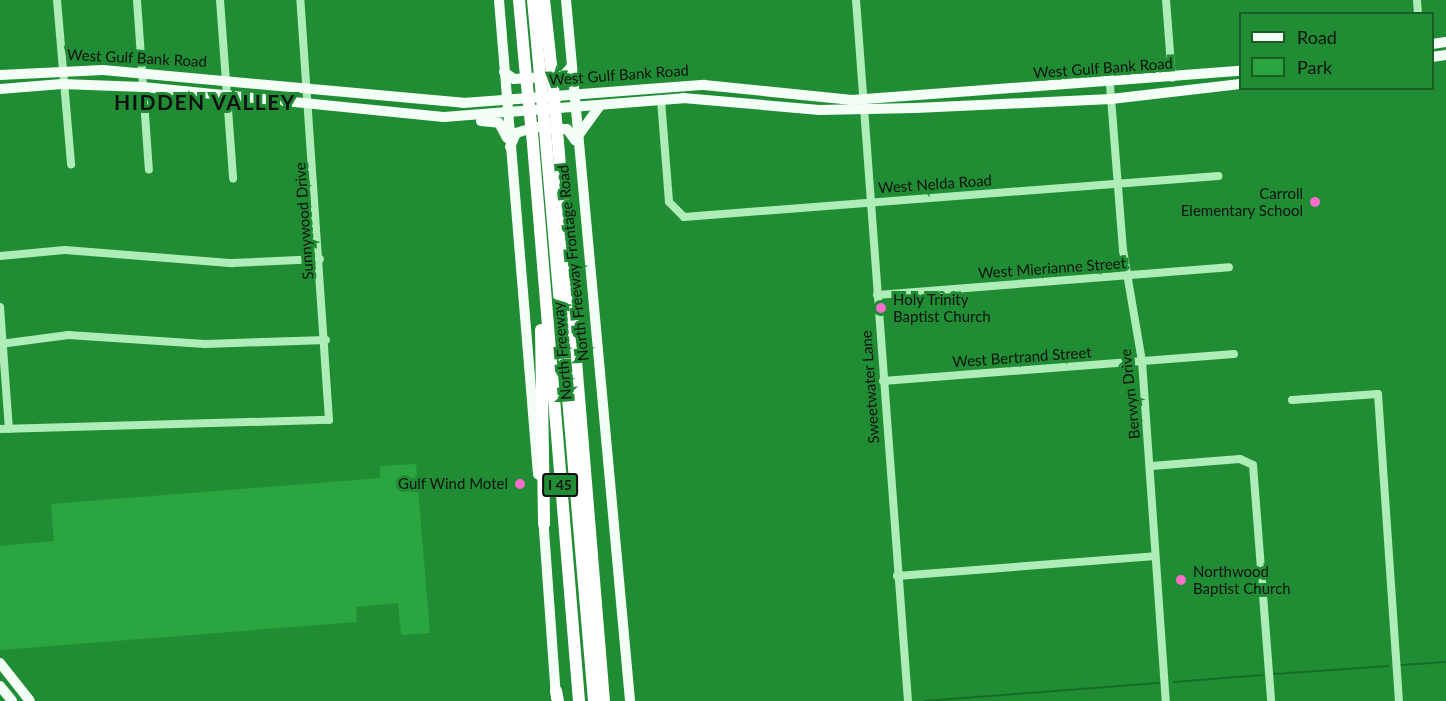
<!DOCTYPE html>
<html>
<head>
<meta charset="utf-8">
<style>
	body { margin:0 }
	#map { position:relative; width:1446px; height:701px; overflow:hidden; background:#208d34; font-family:Lato,sans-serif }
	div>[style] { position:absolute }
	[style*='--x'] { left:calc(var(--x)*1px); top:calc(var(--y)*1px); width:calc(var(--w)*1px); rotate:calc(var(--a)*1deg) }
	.green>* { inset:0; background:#2aa53f }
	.stream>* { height:2px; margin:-1px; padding:0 1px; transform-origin:1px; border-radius:1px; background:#166c27 }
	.minor>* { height:8px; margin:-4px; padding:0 4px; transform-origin:4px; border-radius:4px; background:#aeecb8 }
	.major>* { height:10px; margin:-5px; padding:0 5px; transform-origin:5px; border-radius:5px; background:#f3fff6 }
	.highway>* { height:12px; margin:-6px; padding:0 6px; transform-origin:6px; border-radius:6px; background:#fff }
	.highway-bridge>* { height:12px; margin:-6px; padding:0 6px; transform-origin:6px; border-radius:6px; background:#fff }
	.dots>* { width:16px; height:16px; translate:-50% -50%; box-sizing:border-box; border:3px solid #208d34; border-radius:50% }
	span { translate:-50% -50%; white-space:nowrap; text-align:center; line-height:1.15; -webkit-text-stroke:6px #208d34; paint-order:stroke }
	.shield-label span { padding:2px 4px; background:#208d34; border:2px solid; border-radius:4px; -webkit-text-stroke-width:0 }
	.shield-label { font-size:14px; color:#111; font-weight:700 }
	.street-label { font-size:15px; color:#111 }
	.poi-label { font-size:15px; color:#111 }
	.right { translate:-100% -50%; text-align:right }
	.left { translate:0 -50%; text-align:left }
	.district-label { font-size:21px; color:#111; font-weight:700; letter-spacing:1.5px }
	.legend { position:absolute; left:1239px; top:12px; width:195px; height:78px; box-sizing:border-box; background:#208d34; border:2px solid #1a5b26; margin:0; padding:8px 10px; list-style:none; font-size:18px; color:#111 }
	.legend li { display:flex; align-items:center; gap:12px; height:30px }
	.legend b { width:30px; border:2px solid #1a5b26 }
</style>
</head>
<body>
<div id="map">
	<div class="green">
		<div style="clip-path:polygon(416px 464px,430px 633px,401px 635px,398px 603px,356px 607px,357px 622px,0 650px,0 546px,54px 541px,51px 504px,380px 478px,380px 466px)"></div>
	</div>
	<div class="stream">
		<div style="--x:1401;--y:665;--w:45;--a:-3.8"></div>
		<div style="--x:1274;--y:674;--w:115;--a:-4"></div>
		<div style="--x:1174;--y:682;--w:89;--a:-4.5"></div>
		<div style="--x:925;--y:701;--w:237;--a:-4.4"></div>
	</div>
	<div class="minor">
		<div style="--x:57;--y:0;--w:165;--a:85.1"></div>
		<div style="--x:137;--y:0;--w:170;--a:86"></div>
		<div style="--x:220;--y:0;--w:179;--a:85.8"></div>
		<div style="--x:856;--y:0;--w:703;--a:85.76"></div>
		<div style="--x:1166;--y:0;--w:78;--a:85.6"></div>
		<div style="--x:1417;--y:0;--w:14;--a:86"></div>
		<div style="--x:1110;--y:85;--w:166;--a:85.5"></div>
		<div style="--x:1123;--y:250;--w:113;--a:80.3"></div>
		<div style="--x:1142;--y:361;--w:341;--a:86"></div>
		<div style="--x:661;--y:100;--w:102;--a:85.5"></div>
		<div style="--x:669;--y:202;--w:21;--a:45"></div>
		<div style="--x:684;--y:217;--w:536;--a:-4.39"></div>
		<div style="--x:0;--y:256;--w:65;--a:-5.3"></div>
		<div style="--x:65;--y:250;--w:168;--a:4.5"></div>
		<div style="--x:232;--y:263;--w:88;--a:-2.6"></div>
		<div style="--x:877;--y:295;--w:353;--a:-4.5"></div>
		<div style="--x:0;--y:307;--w:122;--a:85.8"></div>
		<div style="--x:0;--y:344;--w:69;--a:-7.5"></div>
		<div style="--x:68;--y:335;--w:137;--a:3.8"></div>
		<div style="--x:205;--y:344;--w:121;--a:-1.9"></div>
		<div style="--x:883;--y:381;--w:352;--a:-4.4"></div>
		<div style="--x:1292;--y:400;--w:86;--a:-4"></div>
		<div style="--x:1378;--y:394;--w:308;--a:86.1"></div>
		<div style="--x:0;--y:429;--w:329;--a:-1.6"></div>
		<div style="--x:329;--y:420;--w:421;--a:-93.9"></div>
		<div style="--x:1151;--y:466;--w:89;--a:-4.5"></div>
		<div style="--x:1240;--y:459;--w:14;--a:25"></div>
		<div style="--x:1253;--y:465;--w:237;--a:85.6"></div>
		<div style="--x:897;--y:576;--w:259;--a:-4.4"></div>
	</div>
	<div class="major">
		<div style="--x:499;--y:0;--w:476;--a:85.3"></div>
		<div style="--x:566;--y:0;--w:704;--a:84.78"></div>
		<div style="--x:1432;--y:44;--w:14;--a:-8"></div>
		<div style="--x:1432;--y:57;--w:14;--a:-8"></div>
		<div style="--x:504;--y:72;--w:12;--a:35"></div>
		<div style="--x:514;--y:79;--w:49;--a:-3.5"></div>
		<div style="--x:563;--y:76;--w:13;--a:-48"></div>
		<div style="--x:0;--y:75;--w:103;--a:-2.8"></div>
		<div style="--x:103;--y:70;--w:362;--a:5.2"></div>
		<div style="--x:463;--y:103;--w:242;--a:-4.3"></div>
		<div style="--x:704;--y:85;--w:149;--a:5.8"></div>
		<div style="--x:852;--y:100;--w:389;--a:-4.3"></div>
		<div style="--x:0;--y:89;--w:62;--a:-4.6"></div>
		<div style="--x:62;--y:84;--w:81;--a:2.1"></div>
		<div style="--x:143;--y:87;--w:302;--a:5.7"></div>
		<div style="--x:444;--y:117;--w:240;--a:-4.5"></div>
		<div style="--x:683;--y:98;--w:137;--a:5"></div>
		<div style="--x:819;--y:110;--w:96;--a:-1.2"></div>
		<div style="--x:915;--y:108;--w:196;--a:-2.6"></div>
		<div style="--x:1111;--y:99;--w:130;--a:-6.6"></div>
		<div style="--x:481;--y:121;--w:18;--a:6"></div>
		<div style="--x:499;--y:123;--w:17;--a:62"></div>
		<div style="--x:575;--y:140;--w:41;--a:-54"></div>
		<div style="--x:510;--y:147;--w:15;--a:-67"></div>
		<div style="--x:516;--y:133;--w:21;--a:-17"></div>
		<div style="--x:536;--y:127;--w:31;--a:4"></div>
		<div style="--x:567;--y:129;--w:14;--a:54"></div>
		<div style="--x:543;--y:516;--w:182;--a:85.9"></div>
		<div style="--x:0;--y:663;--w:48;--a:51.7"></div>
		<div style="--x:0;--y:686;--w:19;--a:51"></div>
	</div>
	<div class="highway">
		<div style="--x:519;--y:0;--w:66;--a:84.8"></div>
		<div style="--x:533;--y:0;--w:65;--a:84.7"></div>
		<div style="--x:544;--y:0;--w:64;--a:83.8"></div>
		<div style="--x:546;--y:142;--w:561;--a:85.09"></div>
		<div style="--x:558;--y:142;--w:561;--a:85.3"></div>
		<div style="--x:533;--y:144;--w:559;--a:85.28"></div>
		<div style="--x:541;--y:330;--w:194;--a:89.1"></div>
		<div style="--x:556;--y:691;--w:10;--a:79"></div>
	</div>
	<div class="highway-bridge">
		<div style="--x:551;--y:64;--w:78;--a:84.9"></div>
		<div style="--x:539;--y:65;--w:77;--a:84.8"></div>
		<div style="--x:525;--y:66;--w:78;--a:84.1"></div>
	</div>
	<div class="dots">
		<div style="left:1315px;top:202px;background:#f96ecb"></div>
		<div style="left:881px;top:308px;background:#f96ecb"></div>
		<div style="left:520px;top:484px;background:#f96ecb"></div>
		<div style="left:1181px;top:580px;background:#f96ecb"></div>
	</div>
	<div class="shield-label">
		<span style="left:560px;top:485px">I 45</span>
	</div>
	<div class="street-label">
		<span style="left:137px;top:58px;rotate:3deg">West Gulf Bank Road</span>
		<span style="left:1103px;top:68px;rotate:-4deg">West Gulf Bank Road</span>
		<span style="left:619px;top:75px;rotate:-4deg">West Gulf Bank Road</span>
		<span style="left:935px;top:184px;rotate:-4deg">West Nelda Road</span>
		<span style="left:304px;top:221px;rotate:-94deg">Sunnywood Drive</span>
		<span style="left:573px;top:263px;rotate:-96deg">North Freeway Frontage Road</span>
		<span style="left:1052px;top:268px;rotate:-4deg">West Mierianne Street</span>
		<span style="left:562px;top:351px;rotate:-95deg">North Freeway</span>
		<span style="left:1022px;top:357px;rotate:-4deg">West Bertrand Street</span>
		<span style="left:870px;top:387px;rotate:-94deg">Sweetwater Lane</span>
		<span style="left:1130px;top:394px;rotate:-96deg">Berwyn Drive</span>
	</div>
	<div class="poi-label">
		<span class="right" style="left:1303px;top:202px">Carroll<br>Elementary School</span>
		<span class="left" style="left:893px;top:308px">Holy Trinity<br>Baptist Church</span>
		<span class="right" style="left:508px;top:484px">Gulf Wind Motel</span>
		<span class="left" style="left:1193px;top:580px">Northwood<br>Baptist Church</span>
	</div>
	<div class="district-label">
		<span style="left:205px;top:102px">HIDDEN VALLEY</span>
	</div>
	<ul class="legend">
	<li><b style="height:8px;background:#f3fff6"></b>Road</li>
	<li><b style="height:16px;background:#2aa53f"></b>Park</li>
	</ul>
</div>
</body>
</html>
